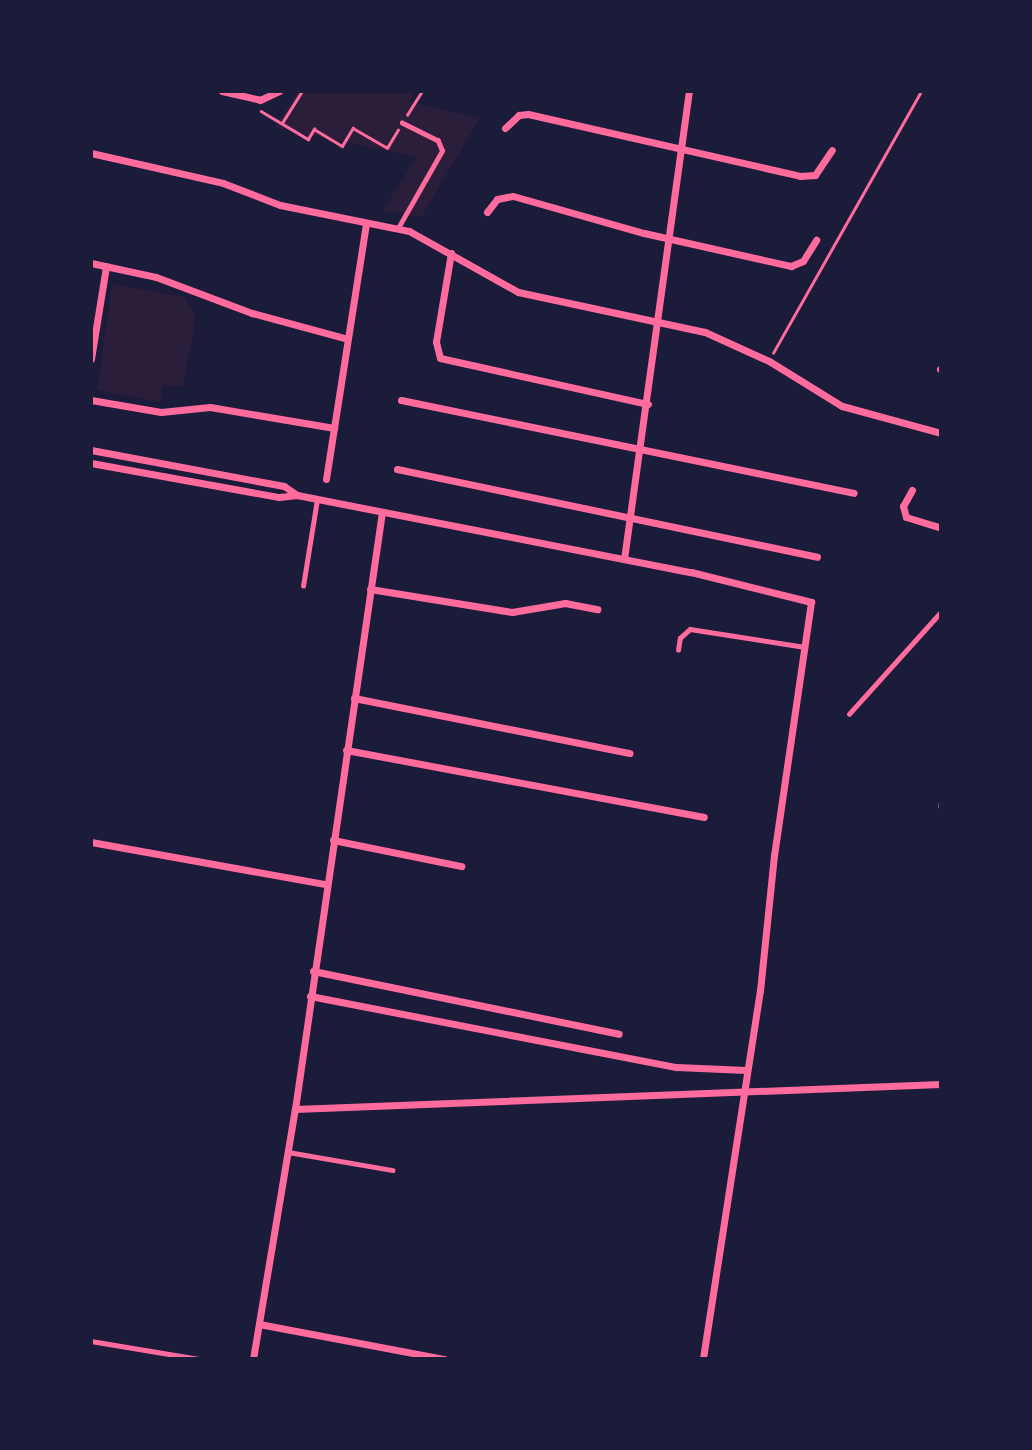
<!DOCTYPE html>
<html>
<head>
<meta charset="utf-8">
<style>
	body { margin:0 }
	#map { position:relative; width:1032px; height:1450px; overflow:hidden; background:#1b1b3a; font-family:Figtree,sans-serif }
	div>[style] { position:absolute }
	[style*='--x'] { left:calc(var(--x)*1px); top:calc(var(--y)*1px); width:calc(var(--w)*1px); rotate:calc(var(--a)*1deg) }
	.green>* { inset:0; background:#2a1e3b }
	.path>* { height:2.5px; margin:-1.25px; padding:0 1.25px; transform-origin:1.25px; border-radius:1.25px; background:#ff6b9d }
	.service>* { height:4.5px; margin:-2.25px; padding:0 2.25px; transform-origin:2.25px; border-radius:2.25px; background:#ff6b9d }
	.minor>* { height:7px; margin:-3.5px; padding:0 3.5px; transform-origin:3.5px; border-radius:3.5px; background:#ff6b9d }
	span { translate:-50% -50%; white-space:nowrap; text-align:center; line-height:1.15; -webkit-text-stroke:5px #1b1b3a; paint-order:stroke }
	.frame { position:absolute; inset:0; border:93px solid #1b1b3a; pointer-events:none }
</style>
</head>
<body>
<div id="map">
	<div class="green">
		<div style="clip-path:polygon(298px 91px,415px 91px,409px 102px,480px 118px,421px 217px,382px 211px,417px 157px,275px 128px)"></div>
		<div style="clip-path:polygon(112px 284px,184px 297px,196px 317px,183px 387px,163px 385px,160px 402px,97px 390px)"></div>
	</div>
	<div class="path">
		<div style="--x:261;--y:111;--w:55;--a:30.8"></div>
		<div style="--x:308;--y:139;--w:12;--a:-59"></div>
		<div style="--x:314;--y:129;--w:33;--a:31"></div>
		<div style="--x:342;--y:146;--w:21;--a:-59"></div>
		<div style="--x:353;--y:128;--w:39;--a:30"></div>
		<div style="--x:387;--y:148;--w:21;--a:-59"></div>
		<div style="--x:407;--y:115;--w:28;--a:-58"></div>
		<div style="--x:282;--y:123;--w:38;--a:-58"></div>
		<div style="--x:773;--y:353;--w:301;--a:-60.5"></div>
	</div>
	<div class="service">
		<div style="--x:398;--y:228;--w:89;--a:-60.3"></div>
		<div style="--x:442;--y:151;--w:11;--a:-112"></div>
		<div style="--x:438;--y:141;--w:40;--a:-153.4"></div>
		<div style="--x:303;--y:586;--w:87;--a:-80.8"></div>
		<div style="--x:678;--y:650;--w:12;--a:-81"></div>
		<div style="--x:680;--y:638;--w:13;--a:-42"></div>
		<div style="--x:690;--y:629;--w:116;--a:8.9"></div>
		<div style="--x:849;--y:714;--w:137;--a:-48"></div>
		<div style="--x:941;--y:804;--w:3;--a:90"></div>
		<div style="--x:288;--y:1152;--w:106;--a:9.8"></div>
		<div style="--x:91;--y:1341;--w:109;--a:9.5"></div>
	</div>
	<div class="minor">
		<div style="--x:222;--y:91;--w:39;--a:13"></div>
		<div style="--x:260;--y:100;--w:21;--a:-25"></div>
		<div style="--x:505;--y:128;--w:19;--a:-43"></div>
		<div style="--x:519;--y:115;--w:9;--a:-6"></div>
		<div style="--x:528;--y:114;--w:279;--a:12.8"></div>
		<div style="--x:800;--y:176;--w:15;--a:-4"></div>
		<div style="--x:815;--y:175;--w:30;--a:-56"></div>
		<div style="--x:91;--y:153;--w:135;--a:12.8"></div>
		<div style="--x:223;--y:183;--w:61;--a:21.1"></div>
		<div style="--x:280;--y:205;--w:132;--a:11.4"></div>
		<div style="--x:409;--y:231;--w:125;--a:29.2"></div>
		<div style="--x:518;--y:292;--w:191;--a:12.1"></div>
		<div style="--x:705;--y:332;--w:70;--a:24.4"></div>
		<div style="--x:769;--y:361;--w:86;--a:31.7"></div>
		<div style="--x:842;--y:406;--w:103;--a:15.3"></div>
		<div style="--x:487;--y:212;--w:16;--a:-52"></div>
		<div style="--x:497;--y:199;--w:16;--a:-11"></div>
		<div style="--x:513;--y:196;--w:136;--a:15.8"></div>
		<div style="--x:644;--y:233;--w:151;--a:12.7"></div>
		<div style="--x:791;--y:266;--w:13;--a:-23"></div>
		<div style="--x:803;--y:261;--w:25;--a:-58"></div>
		<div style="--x:451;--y:253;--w:90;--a:99.6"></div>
		<div style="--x:436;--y:342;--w:16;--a:76"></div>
		<div style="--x:440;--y:358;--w:213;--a:12.5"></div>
		<div style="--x:91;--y:263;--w:66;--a:12.2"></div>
		<div style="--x:156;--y:277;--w:103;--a:20.6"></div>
		<div style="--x:252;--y:313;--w:99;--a:15.2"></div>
		<div style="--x:91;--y:359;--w:94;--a:-80.8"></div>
		<div style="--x:940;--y:369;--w:1;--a:-45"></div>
		<div style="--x:91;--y:400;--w:71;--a:9.7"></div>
		<div style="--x:161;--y:412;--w:49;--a:-5.8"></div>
		<div style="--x:210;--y:407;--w:126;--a:9.6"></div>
		<div style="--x:401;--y:400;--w:462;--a:11.6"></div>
		<div style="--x:91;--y:450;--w:196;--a:10.6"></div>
		<div style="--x:284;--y:486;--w:16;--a:35"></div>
		<div style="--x:91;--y:463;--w:191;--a:10.3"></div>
		<div style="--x:279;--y:497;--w:18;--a:-6"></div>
		<div style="--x:297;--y:495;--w:401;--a:11.1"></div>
		<div style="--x:691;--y:572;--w:124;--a:14"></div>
		<div style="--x:811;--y:602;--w:256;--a:98.3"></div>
		<div style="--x:774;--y:855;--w:136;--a:95.9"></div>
		<div style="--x:760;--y:990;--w:373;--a:98.8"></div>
		<div style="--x:397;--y:469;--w:429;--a:11.8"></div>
		<div style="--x:326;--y:479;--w:259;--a:-81.1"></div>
		<div style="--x:912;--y:490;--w:18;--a:119"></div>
		<div style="--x:903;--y:506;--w:11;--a:75"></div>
		<div style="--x:906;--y:517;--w:37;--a:17"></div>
		<div style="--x:624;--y:559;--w:472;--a:-82.1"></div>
		<div style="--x:370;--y:589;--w:144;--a:9.2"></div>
		<div style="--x:512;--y:612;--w:54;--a:-9.6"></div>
		<div style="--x:565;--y:603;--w:33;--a:11"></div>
		<div style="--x:354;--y:698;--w:281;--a:11.3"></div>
		<div style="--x:346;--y:750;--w:364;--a:10.6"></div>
		<div style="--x:333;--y:840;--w:131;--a:11.5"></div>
		<div style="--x:91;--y:842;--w:238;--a:10.2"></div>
		<div style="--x:313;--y:971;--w:312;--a:11.6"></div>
		<div style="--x:310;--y:996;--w:373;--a:11"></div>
		<div style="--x:676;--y:1067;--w:70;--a:2.5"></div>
		<div style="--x:295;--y:1109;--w:646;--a:-2.22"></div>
		<div style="--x:259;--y:1324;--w:189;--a:10.7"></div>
		<div style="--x:253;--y:1359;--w:254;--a:-80.5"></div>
		<div style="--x:295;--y:1109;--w:603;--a:-81.71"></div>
	</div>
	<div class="frame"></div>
</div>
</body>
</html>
